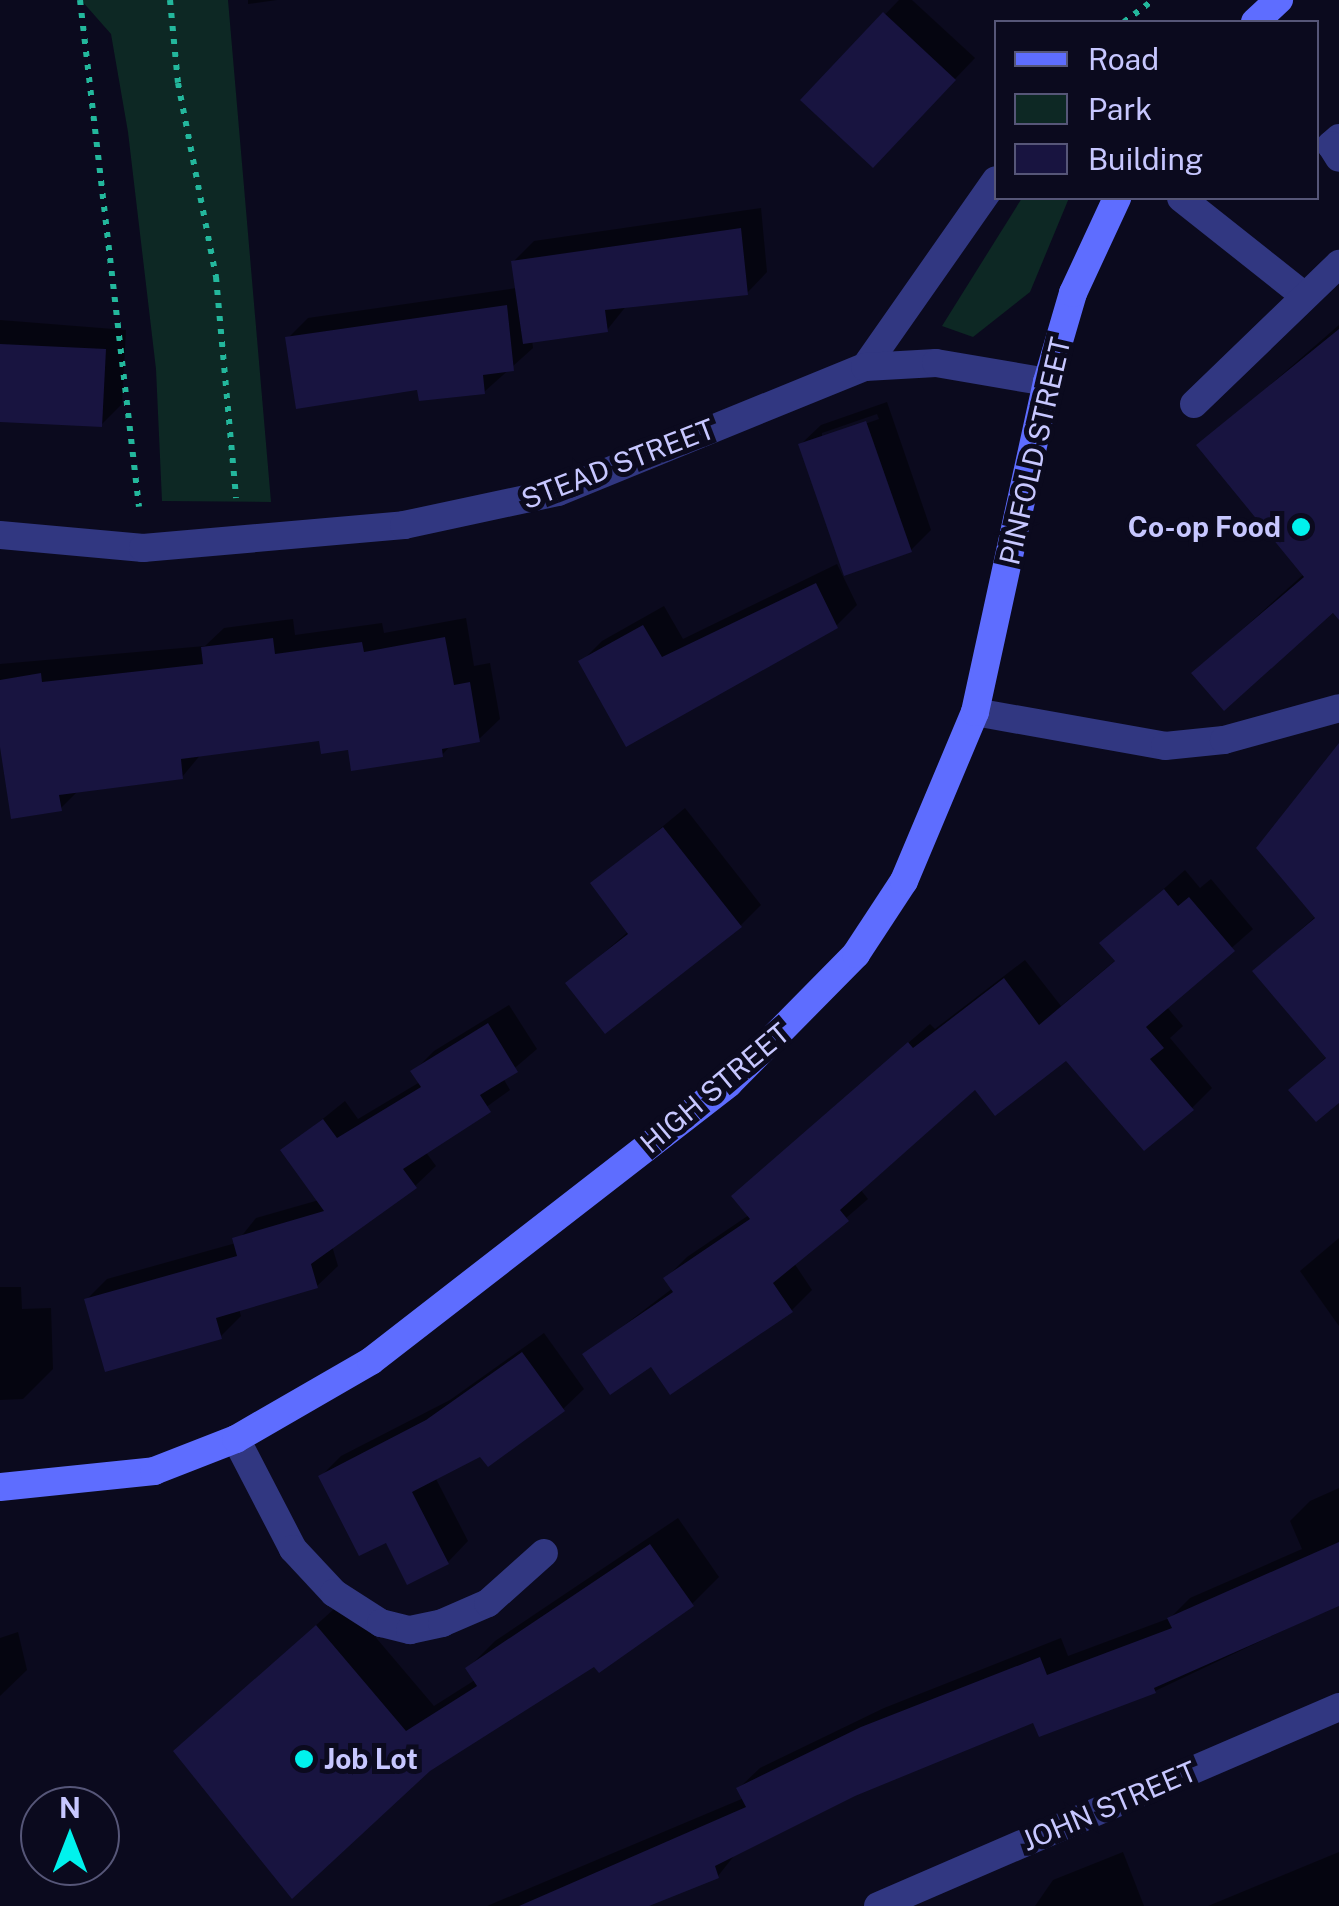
<!DOCTYPE html>
<html>
<head>
<meta charset="utf-8">
<style>
	body { margin:0 }
	#map { position:relative; width:1339px; height:1906px; overflow:hidden; background:#0b0a1e; font-family:"Public Sans",sans-serif }
	div>[style] { position:absolute }
	[style*='--x'] { left:calc(var(--x)*1px); top:calc(var(--y)*1px); width:calc(var(--w)*1px); rotate:calc(var(--a)*1deg) }
	.green>* { inset:0; background:#0d2824 }
	.shadow>* { inset:0; background:#0007 }
	.building>* { inset:0; background:#181440 }
	.path>* { height:6px; margin-top:-3px; transform-origin:0; background:repeating-linear-gradient(90deg,#23b79c 0 5px,transparent 0 13px) }
	.service>* { height:28px; margin:-14px; padding:0 14px; transform-origin:14px; border-radius:14px; background:#313781 }
	.minor>* { height:28px; margin:-14px; padding:0 14px; transform-origin:14px; border-radius:14px; background:#313781 }
	.secondary>* { height:28px; margin:-14px; padding:0 14px; transform-origin:14px; border-radius:14px; background:#5e6dff }
	.dots>* { width:28px; height:28px; translate:-50% -50%; box-sizing:border-box; border:5px solid #0b0a1e; border-radius:50% }
	span { translate:-50% -50%; white-space:nowrap; text-align:center; line-height:1.15; -webkit-text-stroke:10px #0b0a1e; paint-order:stroke }
	.street-label { font-size:28px; color:#c7c7ff }
	.poi-label { font-size:28px; color:#c7c7ff; font-weight:700 }
	.right { translate:-100% -50%; text-align:right }
	.left { translate:0 -50%; text-align:left }
	.legend { position:absolute; left:994px; top:20px; width:325px; height:180px; box-sizing:border-box; background:#0b0a1e; border:2px solid #565678; margin:0; padding:12px 18px; list-style:none; font-size:30px; color:#c7c7ff }
	.legend li { display:flex; align-items:center; gap:20px; height:50px }
	.legend b { width:50px; border:2px solid #565678 }
	.north { position:absolute; left:20px; top:1786px; width:100px; height:100px; box-sizing:border-box; background:#0b0a1e; border:2px solid #565678; border-radius:50%; rotate:0deg; font-size:28px; font-weight:700; line-height:40px; text-align:center; color:#c7c7ff }
	.north::after { content:''; display:block; margin:auto; width:35px; height:45px; background:#00f2ed; clip-path:polygon(50% 0,100% 100%,50% 72%,0 100%) }
</style>
</head>
<body>
<div id="map">
	<div class="green">
		<div style="clip-path:polygon(81px 0,228px 0,271px 502px,162px 501px,156px 369px,128px 132px,111px 34px)"></div>
		<div style="clip-path:polygon(1022px 198px,1069px 198px,1030px 292px,973px 337px,942px 326px)"></div>
	</div>
	<div class="shadow">
		<div style="clip-path:polygon(248px 0,277px 0,248px 4px)"></div>
		<div style="clip-path:polygon(899px 0,912px 0,975px 58px,893px 144px,803px 100px)"></div>
		<div style="clip-path:polygon(761px 208px,767px 272px,747px 293px,627px 305px,607px 330px,532px 340px,533px 348px,484px 392px,420px 387px,288px 338px,308px 318px,517px 288px,513px 262px,534px 241px)"></div>
		<div style="clip-path:polygon(0 320px,126px 330px,122px 404px,101px 425px,0 420px)"></div>
		<div style="clip-path:polygon(1339px 325px,1339px 608px,1224px 708px,1194px 673px,1304px 574px,1200px 446px)"></div>
		<div style="clip-path:polygon(evenodd,887px 402px,931px 530px,911px 550px,800px 445px,821px 425px,887px 402px,877px 414px,879px 419px,822px 439px,822px 433px,877px 414px)"></div>
		<div style="clip-path:polygon(837px 564px,857px 605px,836px 626px,627px 744px,581px 662px,602px 641px,664px 606px,683px 639px)"></div>
		<div style="clip-path:polygon(466px 618px,474px 666px,490px 663px,500px 719px,479px 739px,452px 744px,442px 755px,321px 738px,202px 753px,182px 777px,79px 790px,60px 809px,0 733px,0 664px,205px 646px,224px 628px,293px 619px,295px 635px,382px 623px,384px 633px)"></div>
		<div style="clip-path:polygon(1339px 749px,1339px 1099px,1292px 1090px,1327px 1056px,1255px 971px,1316px 916px)"></div>
		<div style="clip-path:polygon(685px 808px,761px 905px,741px 925px,569px 983px,629px 931px,593px 884px)"></div>
		<div style="clip-path:polygon(1185px 870px,1200px 888px,1211px 879px,1253px 929px,1166px 1006px,1183px 1026px,1170px 1038px,1212px 1088px,1192px 1108px,1067px 1057px,975px 1086px,860px 1189px,868px 1199px,794px 1263px,812px 1290px,792px 1310px,652px 1364px,585px 1355px,673px 1288px,666px 1278px,687px 1257px,749px 1215px,755px 1176px,930px 1024px,935px 1029px,1025px 960px,1061px 1006px,1117px 959px,1103px 943px)"></div>
		<div style="clip-path:polygon(509px 1005px,537px 1049px,503px 1078px,510px 1090px,425px 1151px,436px 1166px,415px 1186px,332px 1246px,338px 1266px,317px 1286px,239px 1309px,241px 1316px,221px 1336px,87px 1299px,107px 1279px,236px 1243px,256px 1218px,319px 1200px,283px 1151px,345px 1101px,358px 1119px,420px 1082px,414px 1071px,434px 1051px)"></div>
		<div style="clip-path:polygon(1339px 1238px,1339px 1326px,1300px 1271px)"></div>
		<div style="clip-path:polygon(0 1287px,21px 1287px,22px 1309px,51px 1308px,53px 1369px,23px 1399px,0 1400px)"></div>
		<div style="clip-path:polygon(544px 1333px,584px 1389px,563px 1409px,435px 1477px,468px 1541px,448px 1562px,408px 1581px,387px 1539px,321px 1476px,341px 1456px,450px 1400px)"></div>
		<div style="clip-path:polygon(1339px 1488px,1339px 1604px,1155px 1691px,1035px 1720px,854px 1794px,737px 1852px,718px 1876px,642px 1906px,487px 1906px,744px 1798px,739px 1788px,760px 1768px,884px 1708px,1061px 1638px,1068px 1656px,1170px 1618px,1190px 1598px,1302px 1549px,1290px 1521px,1310px 1501px)"></div>
		<div style="clip-path:polygon(678px 1518px,719px 1577px,692px 1604px,429px 1769px,176px 1751px,344px 1600px,434px 1706px,475px 1680px,468px 1668px,495px 1641px)"></div>
		<div style="clip-path:polygon(18px 1632px,27px 1670px,0 1696px,0 1638px)"></div>
		<div style="clip-path:polygon(1123px 1852px,1144px 1906px,1035px 1906px,1053px 1880px)"></div>
		<div style="clip-path:polygon(1339px 1852px,1339px 1906px,1208px 1906px)"></div>
	</div>
	<div class="building">
		<div style="clip-path:polygon(883px 12px,956px 80px,873px 168px,800px 100px)"></div>
		<div style="clip-path:polygon(741px 228px,748px 295px,605px 310px,608px 332px,523px 344px,511px 261px)"></div>
		<div style="clip-path:polygon(507px 305px,514px 371px,483px 375px,485px 394px,419px 401px,417px 390px,296px 409px,285px 337px)"></div>
		<div style="clip-path:polygon(1339px 329px,1339px 620px,1333px 613px,1224px 711px,1191px 673px,1304px 577px,1196px 445px)"></div>
		<div style="clip-path:polygon(0 344px,106px 349px,102px 427px,0 422px)"></div>
		<div style="clip-path:polygon(866px 421px,912px 552px,844px 576px,798px 444px)"></div>
		<div style="clip-path:polygon(816px 583px,838px 628px,626px 747px,578px 661px,643px 625px,662px 657px)"></div>
		<div style="clip-path:polygon(445px 637px,454px 685px,470px 682px,480px 742px,442px 749px,443px 757px,351px 771px,348px 750px,321px 754px,319px 741px,181px 759px,183px 779px,59px 795px,62px 811px,11px 819px,0 747px,0 680px,41px 673px,42px 682px,203px 664px,201px 647px,273px 638px,275px 654px,362px 642px,364px 652px)"></div>
		<div style="clip-path:polygon(1339px 743px,1339px 1103px,1316px 1122px,1288px 1090px,1326px 1058px,1252px 971px,1315px 918px,1256px 848px)"></div>
		<div style="clip-path:polygon(663px 827px,742px 927px,605px 1034px,565px 983px,628px 934px,590px 883px)"></div>
		<div style="clip-path:polygon(1164px 889px,1178px 906px,1189px 897px,1235px 951px,1146px 1027px,1164px 1048px,1150px 1059px,1194px 1110px,1144px 1151px,1066px 1061px,995px 1116px,975px 1090px,840px 1210px,849px 1221px,773px 1283px,793px 1312px,670px 1395px,651px 1367px,610px 1395px,582px 1354px,673px 1292px,663px 1278px,750px 1219px,731px 1196px,908px 1042px,913px 1048px,1004px 978px,1039px 1025px,1115px 961px,1099px 943px)"></div>
		<div style="clip-path:polygon(488px 1023px,518px 1072px,480px 1095px,491px 1112px,403px 1169px,417px 1188px,311px 1264px,318px 1288px,216px 1318px,222px 1339px,105px 1372px,84px 1299px,237px 1256px,232px 1238px,324px 1211px,280px 1150px,323px 1119px,337px 1138px,421px 1087px,410px 1071px)"></div>
		<div style="clip-path:polygon(522px 1352px,565px 1411px,488px 1467px,480px 1457px,412px 1492px,449px 1564px,407px 1585px,386px 1543px,359px 1556px,318px 1476px,426px 1420px)"></div>
		<div style="clip-path:polygon(1339px 1542px,1339px 1606px,1154px 1688px,1156px 1693px,1039px 1737px,1033px 1723px,855px 1796px,715px 1866px,719px 1878px,649px 1906px,519px 1906px,746px 1807px,736px 1788px,861px 1727px,1040px 1657px,1047px 1675px,1172px 1628px,1167px 1618px)"></div>
		<div style="clip-path:polygon(650px 1544px,694px 1606px,599px 1673px,594px 1667px,430px 1771px,292px 1899px,173px 1751px,316px 1625px,406px 1731px,477px 1686px,465px 1668px)"></div>
	</div>
	<div class="path">
		<div style="--x:80;--y:0;--w:510;--a:83.36"></div>
		<div style="--x:170;--y:0;--w:83;--a:84.5"></div>
		<div style="--x:178;--y:83;--w:198;--a:78.9"></div>
		<div style="--x:216;--y:277;--w:222;--a:84.8"></div>
		<div style="--x:1124;--y:22;--w:36;--a:-37"></div>
	</div>
	<div class="service">
		<div style="--x:1339;--y:138;--w:11;--a:139"></div>
		<div style="--x:1331;--y:145;--w:15;--a:58"></div>
		<div style="--x:1181;--y:198;--w:154;--a:38.4"></div>
		<div style="--x:1194;--y:404;--w:202;--a:-44"></div>
	</div>
	<div class="minor">
		<div style="--x:865;--y:367;--w:228;--a:-55"></div>
		<div style="--x:0;--y:535;--w:144;--a:5.2"></div>
		<div style="--x:143;--y:548;--w:262;--a:-5"></div>
		<div style="--x:404;--y:525;--w:157;--a:-12.1"></div>
		<div style="--x:558;--y:492;--w:331;--a:-22.2"></div>
		<div style="--x:865;--y:367;--w:71;--a:-3.2"></div>
		<div style="--x:936;--y:363;--w:113;--a:9.7"></div>
		<div style="--x:975;--y:712;--w:193;--a:10.1"></div>
		<div style="--x:1165;--y:746;--w:59;--a:-5.8"></div>
		<div style="--x:1224;--y:740;--w:119;--a:-15.5"></div>
		<div style="--x:236;--y:1439;--w:124;--a:62.6"></div>
		<div style="--x:293;--y:1549;--w:60;--a:47"></div>
		<div style="--x:334;--y:1593;--w:56;--a:32.6"></div>
		<div style="--x:381;--y:1623;--w:30;--a:14"></div>
		<div style="--x:410;--y:1630;--w:33;--a:-12"></div>
		<div style="--x:442;--y:1623;--w:50;--a:-23.5"></div>
		<div style="--x:488;--y:1603;--w:75;--a:-41.8"></div>
		<div style="--x:878;--y:1906;--w:502;--a:-23.35"></div>
	</div>
	<div class="secondary">
		<div style="--x:1255;--y:22;--w:33;--a:-43"></div>
		<div style="--x:0;--y:1487;--w:155;--a:-5.9"></div>
		<div style="--x:154;--y:1471;--w:88;--a:-21.3"></div>
		<div style="--x:236;--y:1439;--w:156;--a:-30"></div>
		<div style="--x:371;--y:1361;--w:453;--a:-37.8"></div>
		<div style="--x:729;--y:1083;--w:181;--a:-45.4"></div>
		<div style="--x:856;--y:954;--w:87;--a:-56.7"></div>
		<div style="--x:904;--y:881;--w:183;--a:-67.2"></div>
		<div style="--x:975;--y:712;--w:338;--a:-77.7"></div>
		<div style="--x:1047;--y:382;--w:93;--a:-73.7"></div>
		<div style="--x:1073;--y:293;--w:105;--a:-65.1"></div>
	</div>
	<div class="dots">
		<div style="left:1301px;top:527px;background:#00f2ed"></div>
		<div style="left:304px;top:1759px;background:#00f2ed"></div>
	</div>
	<div class="street-label">
		<span style="left:1035px;top:451px;rotate:-77deg">PINFOLD STREET</span>
		<span style="left:618px;top:464px;rotate:-21deg">STEAD STREET</span>
		<span style="left:715px;top:1088px;rotate:-40deg">HIGH STREET</span>
		<span style="left:1109px;top:1806px;rotate:-23deg">JOHN STREET</span>
	</div>
	<div class="poi-label">
		<span class="right" style="left:1281px;top:527px">Co-op Food</span>
		<span class="left" style="left:324px;top:1759px">Job Lot</span>
	</div>
	<ul class="legend">
	<li><b style="height:12px;background:#5e6dff"></b>Road</li>
	<li><b style="height:28px;background:#0d2824"></b>Park</li>
	<li><b style="height:28px;background:#181440"></b>Building</li>
	</ul>
	<div class="north">N</div>
</div>
</body>
</html>
